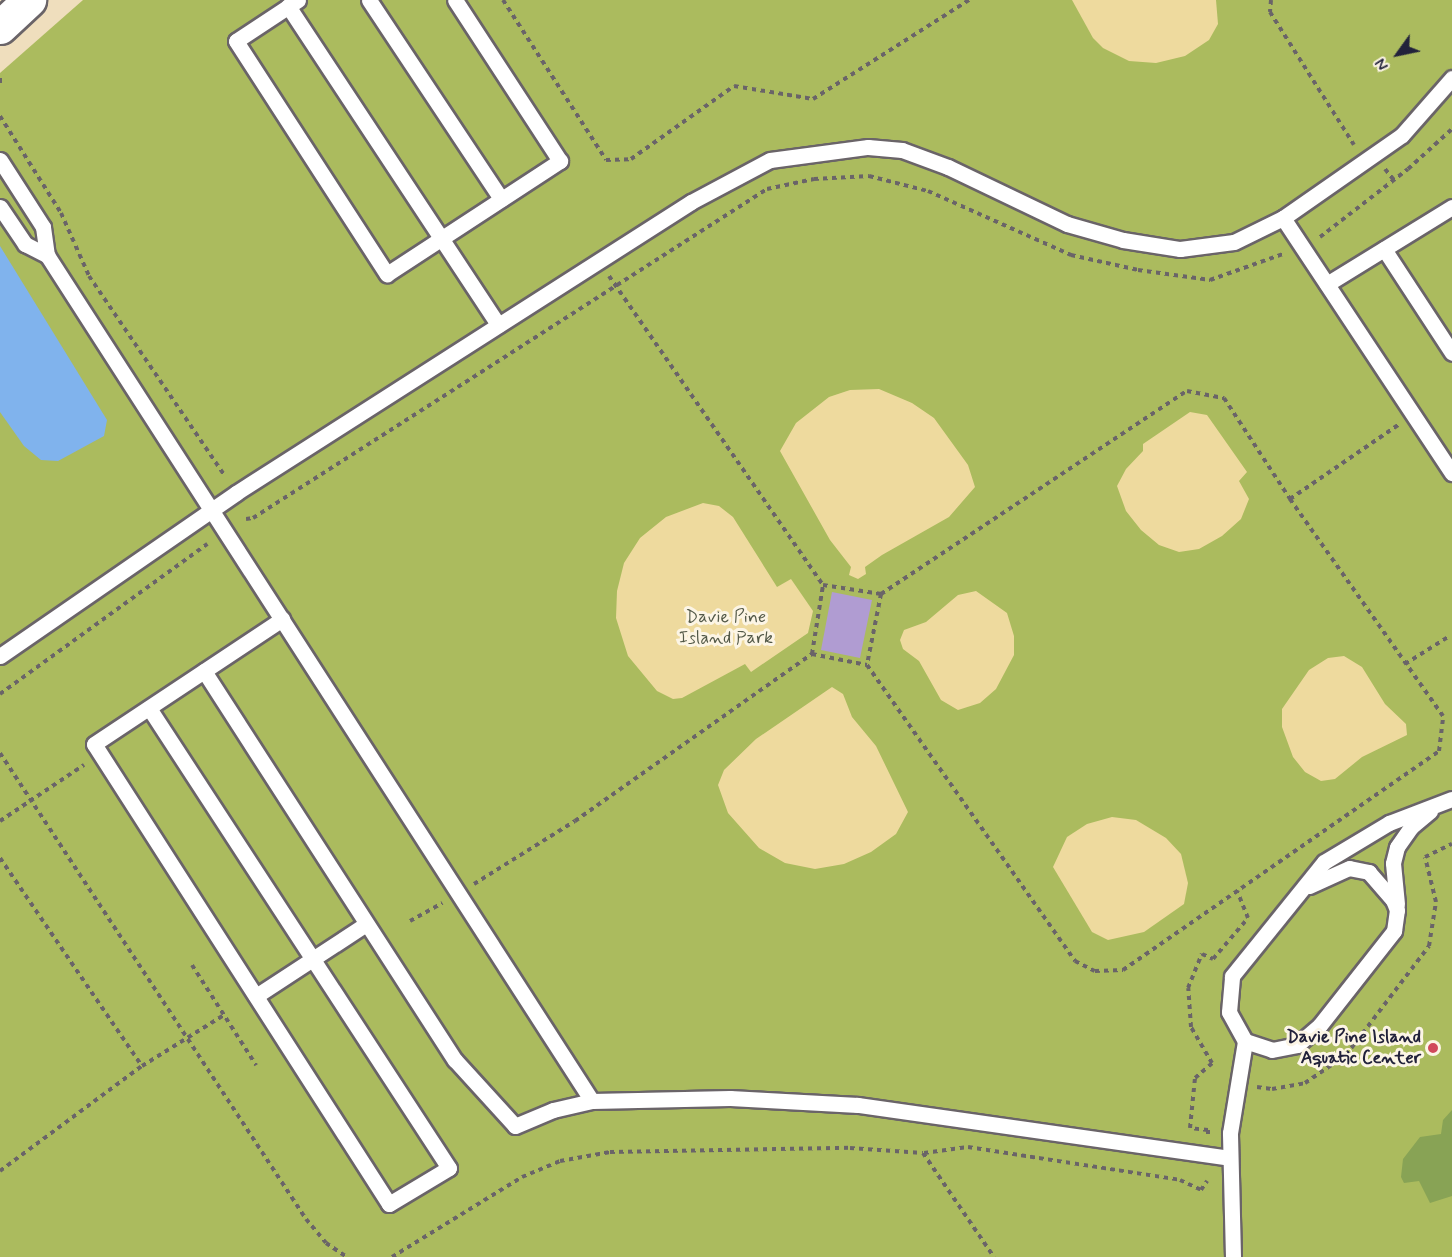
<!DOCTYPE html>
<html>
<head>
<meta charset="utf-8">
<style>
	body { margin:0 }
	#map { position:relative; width:1452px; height:1257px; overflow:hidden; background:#efdebd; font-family:Mynerve,sans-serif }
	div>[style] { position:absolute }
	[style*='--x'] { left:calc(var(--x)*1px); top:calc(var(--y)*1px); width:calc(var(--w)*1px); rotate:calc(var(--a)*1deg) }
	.green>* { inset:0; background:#abbb5e }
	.forest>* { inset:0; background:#88a355 }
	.sand>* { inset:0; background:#eeda9e }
	.water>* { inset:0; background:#80b3ed }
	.building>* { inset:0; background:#b09cd2 }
	.path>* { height:4px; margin-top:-2px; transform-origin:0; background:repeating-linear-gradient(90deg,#6a6468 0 4.5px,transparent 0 9px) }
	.roads { filter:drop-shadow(2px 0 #6a6468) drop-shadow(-2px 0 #6a6468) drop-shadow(0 2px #6a6468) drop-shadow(0 -2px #6a6468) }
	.service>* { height:15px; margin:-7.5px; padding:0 7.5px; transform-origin:7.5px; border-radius:7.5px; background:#fff }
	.secondary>* { height:33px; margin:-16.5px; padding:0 16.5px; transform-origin:16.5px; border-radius:16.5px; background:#fff }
	.dots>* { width:16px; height:16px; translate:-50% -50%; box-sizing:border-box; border:3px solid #fcf5e5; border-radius:50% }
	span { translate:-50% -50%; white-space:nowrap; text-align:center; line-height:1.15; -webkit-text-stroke:6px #fcf5e5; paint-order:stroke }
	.park-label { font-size:18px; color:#525847 }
	.poi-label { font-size:18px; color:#22223b; font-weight:700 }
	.right { translate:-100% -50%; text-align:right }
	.north { position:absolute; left:1368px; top:24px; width:60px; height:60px; -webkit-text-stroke:4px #fcf5e5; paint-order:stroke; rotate:237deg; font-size:16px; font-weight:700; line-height:24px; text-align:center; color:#22223b }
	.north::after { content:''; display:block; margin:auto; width:21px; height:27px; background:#22223b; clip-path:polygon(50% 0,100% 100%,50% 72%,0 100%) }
</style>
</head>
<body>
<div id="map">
	<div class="green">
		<div style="clip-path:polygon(83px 0,1452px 0,1452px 1257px,0 1257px,0 73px)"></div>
	</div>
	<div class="forest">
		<div style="clip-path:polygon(1452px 1110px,1452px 1196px,1430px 1203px,1419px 1181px,1404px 1183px,1401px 1177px,1403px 1159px,1420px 1137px,1441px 1134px,1443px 1120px)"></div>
	</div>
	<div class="sand">
		<div style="clip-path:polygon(1072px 0,1216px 0,1218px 24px,1209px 40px,1185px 56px,1156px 63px,1129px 61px,1103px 48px,1093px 38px)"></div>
		<div style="clip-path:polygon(879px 389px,912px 403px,934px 418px,968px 465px,975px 487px,949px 517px,882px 555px,865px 567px,866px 574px,858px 579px,849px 575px,851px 567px,830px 540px,780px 451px,796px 423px,829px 397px,850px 390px)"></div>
		<div style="clip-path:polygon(1190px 412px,1207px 415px,1247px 472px,1239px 481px,1249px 499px,1241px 519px,1222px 536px,1199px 549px,1179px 552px,1159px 545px,1141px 530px,1126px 511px,1117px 486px,1126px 469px,1143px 451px,1143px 444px)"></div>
		<div style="clip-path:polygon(703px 503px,719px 506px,733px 517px,777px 587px,791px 579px,813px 611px,808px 633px,751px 672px,745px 664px,682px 698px,673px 699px,657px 691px,628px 656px,616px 618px,617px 591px,624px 563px,640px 538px,666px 517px)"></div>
		<div style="clip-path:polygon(976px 591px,1007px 613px,1014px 636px,1014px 655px,996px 689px,980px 703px,958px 710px,941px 700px,919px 661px,903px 649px,900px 640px,904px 630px,926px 622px,958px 595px)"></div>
		<div style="clip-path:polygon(1344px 656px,1362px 667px,1385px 704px,1406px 724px,1407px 735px,1362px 757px,1335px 779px,1321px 781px,1305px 772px,1293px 757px,1282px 727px,1282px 709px,1309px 670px,1328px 658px)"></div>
		<div style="clip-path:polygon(832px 687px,843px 694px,852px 717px,876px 746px,908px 812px,896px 834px,871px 852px,844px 864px,815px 869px,785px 863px,759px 848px,728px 813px,718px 785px,724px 770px,756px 739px)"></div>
		<div style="clip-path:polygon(1112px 817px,1136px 820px,1166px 838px,1181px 854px,1188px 883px,1184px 904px,1144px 932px,1108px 940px,1092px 932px,1053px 867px,1067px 837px,1087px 824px)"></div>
	</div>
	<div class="water">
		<div style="clip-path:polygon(0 246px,107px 420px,104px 436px,58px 461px,41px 460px,24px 446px,0 412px)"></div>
	</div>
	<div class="building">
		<div style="clip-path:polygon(832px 592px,872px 600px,860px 658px,821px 650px)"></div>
	</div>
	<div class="path">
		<div style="--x:503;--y:0;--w:190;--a:57.2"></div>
		<div style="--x:606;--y:160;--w:25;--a:-2"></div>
		<div style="--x:631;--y:159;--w:126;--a:-35.3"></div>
		<div style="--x:734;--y:86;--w:80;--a:9.3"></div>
		<div style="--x:813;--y:99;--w:185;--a:-32.4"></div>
		<div style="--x:1271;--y:0;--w:12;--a:95"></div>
		<div style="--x:1270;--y:12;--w:157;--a:57.7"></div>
		<div style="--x:0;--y:78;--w:8;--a:90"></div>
		<div style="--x:0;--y:116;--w:115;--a:57.8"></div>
		<div style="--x:61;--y:213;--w:69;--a:66"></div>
		<div style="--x:89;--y:276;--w:242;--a:55.8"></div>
		<div style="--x:1385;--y:169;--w:14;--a:51"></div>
		<div style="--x:1320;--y:237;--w:111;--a:-37.7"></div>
		<div style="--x:1408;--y:169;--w:59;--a:-42.3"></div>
		<div style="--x:609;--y:276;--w:376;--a:55.3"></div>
		<div style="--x:246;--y:519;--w:7;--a:-8"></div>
		<div style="--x:253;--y:518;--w:610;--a:-32.62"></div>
		<div style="--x:767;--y:189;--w:48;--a:-12"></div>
		<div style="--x:814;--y:179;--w:55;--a:-3.1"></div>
		<div style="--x:869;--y:176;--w:61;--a:14.3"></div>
		<div style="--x:928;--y:191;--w:157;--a:24.1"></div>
		<div style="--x:1071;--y:255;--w:69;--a:12.6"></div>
		<div style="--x:1138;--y:270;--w:73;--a:7.9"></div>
		<div style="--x:1210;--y:280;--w:77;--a:-19.6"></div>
		<div style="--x:881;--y:594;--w:72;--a:101.2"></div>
		<div style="--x:867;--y:665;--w:362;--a:54.9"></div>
		<div style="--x:1075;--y:961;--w:22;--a:27"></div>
		<div style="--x:1095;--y:971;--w:28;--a:-2"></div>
		<div style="--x:1123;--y:970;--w:384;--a:-34.7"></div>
		<div style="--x:1439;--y:751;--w:35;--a:-83"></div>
		<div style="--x:1443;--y:716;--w:266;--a:-125.2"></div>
		<div style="--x:812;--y:654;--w:56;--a:11.3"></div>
		<div style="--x:1405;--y:664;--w:51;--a:-32.1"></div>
		<div style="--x:0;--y:694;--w:256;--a:-35.9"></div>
		<div style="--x:0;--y:753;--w:557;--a:56.71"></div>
		<div style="--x:306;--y:1219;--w:31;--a:50"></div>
		<div style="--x:326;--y:1243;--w:25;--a:34"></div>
		<div style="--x:0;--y:821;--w:101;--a:-33.7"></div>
		<div style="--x:0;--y:858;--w:252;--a:55.7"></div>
		<div style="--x:474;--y:884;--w:119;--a:-32"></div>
		<div style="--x:575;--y:821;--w:290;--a:-35.2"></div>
		<div style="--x:812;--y:654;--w:70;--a:-80.9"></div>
		<div style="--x:823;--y:585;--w:59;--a:8.8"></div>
		<div style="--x:881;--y:594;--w:367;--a:-33.6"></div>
		<div style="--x:1187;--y:391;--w:38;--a:11"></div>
		<div style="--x:1224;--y:398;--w:121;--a:56.8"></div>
		<div style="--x:1290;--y:499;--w:131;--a:-34.4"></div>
		<div style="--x:410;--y:921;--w:37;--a:-29"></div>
		<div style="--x:192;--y:965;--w:119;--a:57.4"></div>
		<div style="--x:1257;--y:1087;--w:15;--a:8"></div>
		<div style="--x:1272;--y:1089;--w:34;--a:-10"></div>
		<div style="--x:1305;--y:1083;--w:50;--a:-34.3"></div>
		<div style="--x:1346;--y:1055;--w:137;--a:-52.7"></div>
		<div style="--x:1429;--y:946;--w:45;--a:-81"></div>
		<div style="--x:1436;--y:902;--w:46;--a:-103.7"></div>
		<div style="--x:1425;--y:857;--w:30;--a:-26"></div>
		<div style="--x:1208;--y:1134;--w:4;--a:-90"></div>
		<div style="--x:1208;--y:1130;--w:18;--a:-174"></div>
		<div style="--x:1190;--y:1128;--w:50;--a:-84.3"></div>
		<div style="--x:1195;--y:1078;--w:23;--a:-41"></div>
		<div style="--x:1212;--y:1063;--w:42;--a:-120.3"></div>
		<div style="--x:1191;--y:1027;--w:39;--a:-94"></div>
		<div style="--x:1188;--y:988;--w:37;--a:-68"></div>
		<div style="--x:1202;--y:954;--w:12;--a:24"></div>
		<div style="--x:1213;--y:959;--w:54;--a:-49.5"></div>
		<div style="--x:1248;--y:918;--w:29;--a:-112"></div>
		<div style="--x:924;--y:1153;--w:44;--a:-7.8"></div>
		<div style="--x:968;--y:1147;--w:215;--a:8.8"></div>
		<div style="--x:1180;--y:1180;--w:23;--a:25"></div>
		<div style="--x:1201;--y:1190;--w:11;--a:-56"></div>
		<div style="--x:0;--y:1171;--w:177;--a:-36.5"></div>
		<div style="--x:142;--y:1066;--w:97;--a:-31.9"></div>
		<div style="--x:392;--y:1257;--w:153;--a:-31.6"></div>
		<div style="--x:522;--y:1177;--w:41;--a:-22.8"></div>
		<div style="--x:560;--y:1161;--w:51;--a:-10.2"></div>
		<div style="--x:610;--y:1152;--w:240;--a:-1"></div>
		<div style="--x:850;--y:1148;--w:73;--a:3.9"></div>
		<div style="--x:923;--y:1153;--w:126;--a:55.7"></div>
	</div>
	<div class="roads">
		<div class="service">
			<div style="--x:298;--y:0;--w:74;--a:146.5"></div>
			<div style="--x:236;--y:41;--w:278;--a:57.1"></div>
			<div style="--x:387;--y:274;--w:207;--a:-33.2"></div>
			<div style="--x:560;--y:161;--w:192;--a:-123.1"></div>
			<div style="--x:369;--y:0;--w:239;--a:56.4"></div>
			<div style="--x:288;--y:6;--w:382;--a:56.6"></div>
			<div style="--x:0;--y:160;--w:80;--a:57.3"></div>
			<div style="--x:43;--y:227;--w:28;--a:82"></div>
			<div style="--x:47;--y:255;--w:1006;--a:57.21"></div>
			<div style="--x:0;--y:207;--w:45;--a:56"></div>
			<div style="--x:25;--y:244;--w:25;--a:27"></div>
			<div style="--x:1283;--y:218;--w:306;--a:56.5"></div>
			<div style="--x:1384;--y:249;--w:124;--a:56.8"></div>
			<div style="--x:1327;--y:284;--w:147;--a:-31.6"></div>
			<div style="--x:0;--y:656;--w:287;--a:-34.6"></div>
			<div style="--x:236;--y:493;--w:540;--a:-32.6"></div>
			<div style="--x:691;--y:202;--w:89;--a:-28"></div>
			<div style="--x:770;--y:160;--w:99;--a:-7.6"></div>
			<div style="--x:868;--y:147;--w:34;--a:5"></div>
			<div style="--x:902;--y:150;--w:49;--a:20.3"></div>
			<div style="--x:948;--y:167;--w:132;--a:25.6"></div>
			<div style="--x:1067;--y:224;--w:58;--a:15.9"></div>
			<div style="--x:1123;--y:240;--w:58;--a:9"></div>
			<div style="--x:1180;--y:249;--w:54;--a:-7.4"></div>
			<div style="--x:1234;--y:242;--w:55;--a:-26.1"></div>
			<div style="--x:1283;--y:218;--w:145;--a:-34.9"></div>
			<div style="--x:1402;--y:135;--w:76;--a:-48.7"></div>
			<div style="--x:204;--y:671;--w:463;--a:57.2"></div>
			<div style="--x:455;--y:1060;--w:89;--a:47.7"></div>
			<div style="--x:515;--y:1126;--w:41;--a:-22.8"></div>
			<div style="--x:553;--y:1110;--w:40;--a:-13"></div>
			<div style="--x:592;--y:1101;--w:138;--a:-1.2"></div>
			<div style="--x:730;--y:1098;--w:128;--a:3.1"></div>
			<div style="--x:858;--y:1105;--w:375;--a:8.1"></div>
			<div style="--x:149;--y:708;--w:549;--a:56.89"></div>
			<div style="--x:449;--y:1168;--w:70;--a:149"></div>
			<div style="--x:389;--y:1204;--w:546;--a:-122.67"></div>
			<div style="--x:94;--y:744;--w:226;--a:-33.6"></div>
			<div style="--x:1397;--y:904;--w:41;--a:-95.6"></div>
			<div style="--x:1393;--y:863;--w:16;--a:-76"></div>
			<div style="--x:1397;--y:847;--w:24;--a:-55"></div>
			<div style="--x:1411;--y:827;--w:25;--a:-40"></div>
			<div style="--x:256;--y:996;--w:131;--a:-33.2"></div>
			<div style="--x:1245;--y:1041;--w:28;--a:18"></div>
			<div style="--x:1272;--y:1050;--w:25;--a:-11"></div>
			<div style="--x:1297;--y:1045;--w:30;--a:-41"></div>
			<div style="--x:1320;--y:1025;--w:120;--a:-51.8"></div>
			<div style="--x:1394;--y:931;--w:21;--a:-82"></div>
			<div style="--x:1397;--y:910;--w:11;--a:-112"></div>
			<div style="--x:1393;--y:900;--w:37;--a:-131"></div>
			<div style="--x:1369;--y:872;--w:20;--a:-169"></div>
			<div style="--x:1349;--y:868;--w:44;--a:155.8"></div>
			<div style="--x:1233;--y:1257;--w:124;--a:-91.4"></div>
			<div style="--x:1230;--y:1133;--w:93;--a:-80.7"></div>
			<div style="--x:1245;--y:1041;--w:33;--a:-119"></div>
			<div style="--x:1229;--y:1012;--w:36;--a:-85"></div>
			<div style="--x:1232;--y:976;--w:146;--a:-51.1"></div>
			<div style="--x:1324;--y:862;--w:76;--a:-31"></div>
			<div style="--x:1389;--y:823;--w:67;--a:-20.9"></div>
		</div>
		<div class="secondary">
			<div style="--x:0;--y:27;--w:40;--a:-43"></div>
		</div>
	</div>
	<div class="dots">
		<div style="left:1433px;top:1048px;background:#d1495b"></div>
	</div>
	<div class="park-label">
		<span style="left:726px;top:628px">Davie Pine<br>Island Park</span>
	</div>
	<div class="poi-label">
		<span class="right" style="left:1421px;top:1048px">Davie Pine Island<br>Aquatic Center</span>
	</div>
	<div class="north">N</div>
</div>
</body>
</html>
